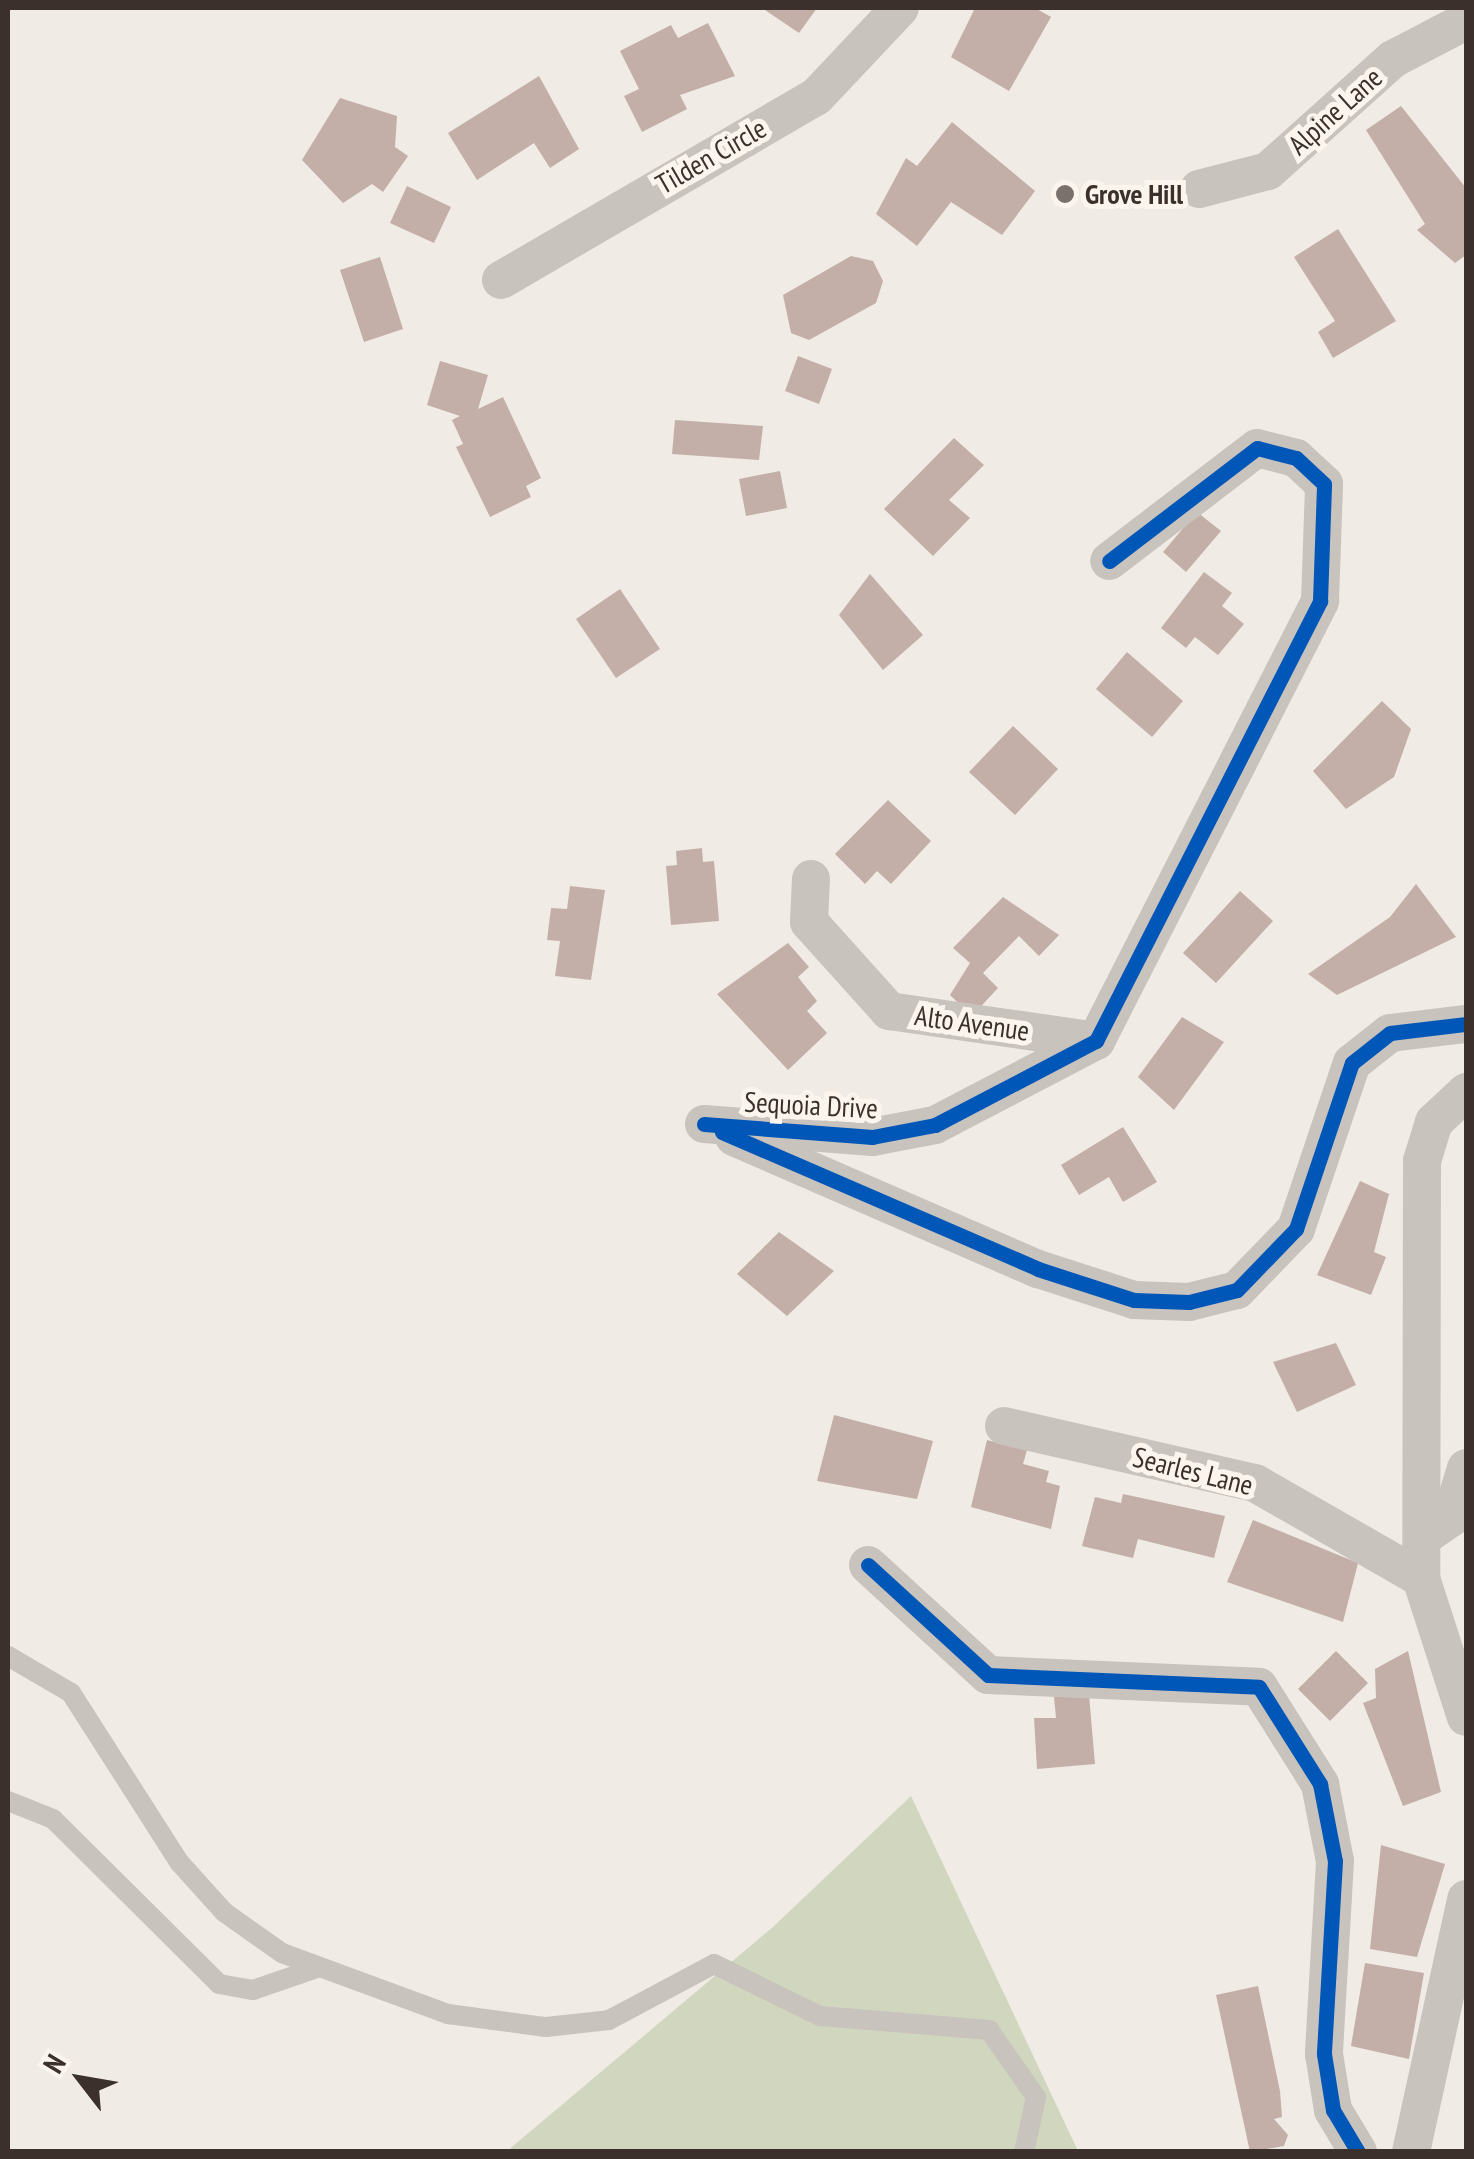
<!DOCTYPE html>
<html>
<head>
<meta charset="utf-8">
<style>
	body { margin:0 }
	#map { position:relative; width:1474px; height:2159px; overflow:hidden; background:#f0ebe5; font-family:"PT Sans Narrow",sans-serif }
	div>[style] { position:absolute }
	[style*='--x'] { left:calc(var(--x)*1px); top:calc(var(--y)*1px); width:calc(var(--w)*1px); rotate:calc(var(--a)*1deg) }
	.green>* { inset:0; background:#d1d6bf }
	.building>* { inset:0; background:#c3afa7 }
	.service>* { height:20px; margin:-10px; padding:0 10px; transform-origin:10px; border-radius:10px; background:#c9c3be }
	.minor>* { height:38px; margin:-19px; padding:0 19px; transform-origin:19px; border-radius:19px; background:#c9c3be }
	.cycleway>* { height:15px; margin:-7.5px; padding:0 7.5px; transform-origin:7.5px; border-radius:7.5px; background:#0057b8 }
	.dots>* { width:28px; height:28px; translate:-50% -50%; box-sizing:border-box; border:5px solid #fbf5ee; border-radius:50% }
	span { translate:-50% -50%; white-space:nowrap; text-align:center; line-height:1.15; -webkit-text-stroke:10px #fbf5ee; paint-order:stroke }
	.street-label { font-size:28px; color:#3b302b }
	.poi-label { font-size:28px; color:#3b302b; font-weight:700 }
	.left { translate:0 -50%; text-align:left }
	.frame { position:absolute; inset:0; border:10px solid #3b302b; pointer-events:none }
	.north { position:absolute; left:30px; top:2029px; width:100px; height:100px; -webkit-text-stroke:8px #fbf5ee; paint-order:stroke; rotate:301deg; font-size:28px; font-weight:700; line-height:40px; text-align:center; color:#3b302b }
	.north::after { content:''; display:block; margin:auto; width:35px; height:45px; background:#3b302b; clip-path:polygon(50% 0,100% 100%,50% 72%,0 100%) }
</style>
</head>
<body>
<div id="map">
	<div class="green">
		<div style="clip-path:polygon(911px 1796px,1078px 2151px,506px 2152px,773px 1927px)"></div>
	</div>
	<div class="building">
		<div style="clip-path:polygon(762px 8px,817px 8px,799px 33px)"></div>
		<div style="clip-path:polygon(975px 8px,1035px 8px,1051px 17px,1009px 91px,951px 57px)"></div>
		<div style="clip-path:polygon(708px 23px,735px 76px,680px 95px,687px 109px,642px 132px,624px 96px,639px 89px,620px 51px,671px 25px,678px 38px)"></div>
		<div style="clip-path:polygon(539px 76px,579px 149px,550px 168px,534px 143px,477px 180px,448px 133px)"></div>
		<div style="clip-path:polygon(340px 98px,397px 116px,395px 147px,408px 156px,383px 192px,372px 184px,343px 203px,302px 160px)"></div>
		<div style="clip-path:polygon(1401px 106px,1466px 188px,1466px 255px,1455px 263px,1417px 230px,1425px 224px,1366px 130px)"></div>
		<div style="clip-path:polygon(952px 122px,1035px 191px,1002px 235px,951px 202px,917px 246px,876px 214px,906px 158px,917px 166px)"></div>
		<div style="clip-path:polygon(407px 186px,451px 207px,434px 243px,390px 223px)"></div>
		<div style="clip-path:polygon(1338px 229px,1396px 321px,1333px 358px,1318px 332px,1335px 321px,1294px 257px)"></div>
		<div style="clip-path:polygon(851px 256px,873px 261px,883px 281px,876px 303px,809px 340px,791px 333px,783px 295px)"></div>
		<div style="clip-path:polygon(380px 257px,403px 329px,364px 342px,340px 270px)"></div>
		<div style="clip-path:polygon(798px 356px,832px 369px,819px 404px,785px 391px)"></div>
		<div style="clip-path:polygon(440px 361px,488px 375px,478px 409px,503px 397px,541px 478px,526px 486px,531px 497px,490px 517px,456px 447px,463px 444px,452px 420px,460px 416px,427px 405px)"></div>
		<div style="clip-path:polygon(675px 420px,763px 426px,759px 460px,672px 454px)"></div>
		<div style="clip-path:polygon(954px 438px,984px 465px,949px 500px,970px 518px,933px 556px,884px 509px)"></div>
		<div style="clip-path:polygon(780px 471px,787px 508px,746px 516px,739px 479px)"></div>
		<div style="clip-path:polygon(1197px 512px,1221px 531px,1186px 572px,1163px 552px)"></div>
		<div style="clip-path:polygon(1204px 572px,1232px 593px,1222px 606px,1244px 624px,1218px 655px,1195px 637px,1186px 648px,1161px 628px)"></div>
		<div style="clip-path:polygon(870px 574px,923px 635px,883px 670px,839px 615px)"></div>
		<div style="clip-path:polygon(620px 589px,660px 649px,616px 678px,576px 619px)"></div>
		<div style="clip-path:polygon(1127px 652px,1183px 701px,1152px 737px,1096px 689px)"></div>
		<div style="clip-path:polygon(1382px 701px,1411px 729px,1394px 777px,1346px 809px,1313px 771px)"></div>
		<div style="clip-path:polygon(1013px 726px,1058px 769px,1015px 815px,969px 772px)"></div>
		<div style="clip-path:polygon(888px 800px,931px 841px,891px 884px,877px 871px,865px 884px,835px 854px)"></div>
		<div style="clip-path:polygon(702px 848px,703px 862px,714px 861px,719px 921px,671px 925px,666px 866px,677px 865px,676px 851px)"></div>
		<div style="clip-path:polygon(1416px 884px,1456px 937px,1337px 995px,1308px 974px,1390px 917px)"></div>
		<div style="clip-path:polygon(570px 886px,605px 890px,591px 980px,555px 976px,560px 941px,547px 940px,551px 908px,567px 909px)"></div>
		<div style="clip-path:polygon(1240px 891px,1273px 921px,1216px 983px,1183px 953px)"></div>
		<div style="clip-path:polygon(1003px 897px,1059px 935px,1039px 956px,1019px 936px,983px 973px,998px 988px,972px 1016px,950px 995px,970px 963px,953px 948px)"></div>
		<div style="clip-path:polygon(788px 943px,809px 967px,798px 977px,817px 1001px,807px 1011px,827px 1033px,788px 1070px,717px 994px)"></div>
		<div style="clip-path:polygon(1182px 1017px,1224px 1042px,1174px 1110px,1138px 1077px)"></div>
		<div style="clip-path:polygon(1123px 1127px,1157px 1182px,1123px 1202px,1109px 1177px,1079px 1195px,1061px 1165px)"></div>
		<div style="clip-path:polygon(1360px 1181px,1389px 1194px,1374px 1252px,1386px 1257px,1371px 1295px,1317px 1275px)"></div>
		<div style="clip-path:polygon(779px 1232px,834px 1271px,787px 1316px,737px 1274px)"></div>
		<div style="clip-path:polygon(1336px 1343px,1356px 1385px,1297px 1412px,1273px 1362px)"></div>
		<div style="clip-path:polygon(834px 1415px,933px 1441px,917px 1499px,817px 1481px)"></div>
		<div style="clip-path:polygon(987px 1440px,1027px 1450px,1023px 1464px,1049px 1471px,1046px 1482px,1060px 1486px,1051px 1529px,971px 1507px)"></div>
		<div style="clip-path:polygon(1123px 1494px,1225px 1516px,1214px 1558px,1138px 1539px,1133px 1558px,1082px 1546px,1095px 1497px,1121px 1503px)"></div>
		<div style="clip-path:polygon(1253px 1520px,1358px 1563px,1343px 1622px,1227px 1582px)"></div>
		<div style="clip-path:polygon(1336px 1651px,1368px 1683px,1330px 1721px,1298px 1689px)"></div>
		<div style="clip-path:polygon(1408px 1651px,1441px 1792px,1403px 1806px,1363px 1703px,1376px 1698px,1375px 1669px)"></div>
		<div style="clip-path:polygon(1088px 1683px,1095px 1764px,1037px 1769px,1034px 1718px,1056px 1718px,1053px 1686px)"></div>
		<div style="clip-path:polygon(1381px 1845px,1445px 1864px,1417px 1957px,1370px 1949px)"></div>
		<div style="clip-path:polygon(1365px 1963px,1424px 1973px,1409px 2059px,1351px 2046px)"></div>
		<div style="clip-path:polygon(1258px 1986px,1280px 2091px,1282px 2117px,1274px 2119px,1288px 2135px,1284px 2146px,1250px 2152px,1216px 1995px)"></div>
	</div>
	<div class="service">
		<div style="--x:8;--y:1656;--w:73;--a:30.4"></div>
		<div style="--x:71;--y:1693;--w:201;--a:57.4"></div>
		<div style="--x:179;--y:1862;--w:67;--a:48"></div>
		<div style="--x:224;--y:1912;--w:71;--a:35.3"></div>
		<div style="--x:282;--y:1953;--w:177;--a:20.2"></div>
		<div style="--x:448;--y:2014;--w:99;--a:7.6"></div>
		<div style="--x:546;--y:2027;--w:63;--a:-6.3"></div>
		<div style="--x:609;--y:2020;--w:119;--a:-28.1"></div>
		<div style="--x:714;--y:1964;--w:118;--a:26.1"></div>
		<div style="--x:820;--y:2016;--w:170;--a:4.7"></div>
		<div style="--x:989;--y:2030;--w:82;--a:55"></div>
		<div style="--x:1036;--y:2097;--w:56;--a:102.3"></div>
		<div style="--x:8;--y:1801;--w:48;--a:21.8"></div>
		<div style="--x:53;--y:1819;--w:234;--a:44.8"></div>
		<div style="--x:219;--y:1984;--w:35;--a:10"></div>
		<div style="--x:253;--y:1990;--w:68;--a:-19"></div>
	</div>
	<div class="minor">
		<div style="--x:1199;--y:189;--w:71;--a:-14.6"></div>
		<div style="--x:1268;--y:171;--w:168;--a:-41.9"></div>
		<div style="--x:1393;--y:59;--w:82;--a:-27.5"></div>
		<div style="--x:501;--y:280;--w:364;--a:-30.2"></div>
		<div style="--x:816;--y:97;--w:122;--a:-46.7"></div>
		<div style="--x:811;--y:879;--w:43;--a:92.7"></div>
		<div style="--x:809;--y:922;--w:120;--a:48"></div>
		<div style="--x:889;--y:1011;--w:209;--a:8.2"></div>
		<div style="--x:1466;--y:1092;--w:44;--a:136.8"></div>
		<div style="--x:1434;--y:1122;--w:41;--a:107.1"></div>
		<div style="--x:1422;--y:1161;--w:417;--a:90.1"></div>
		<div style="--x:1421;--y:1578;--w:146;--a:72.1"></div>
		<div style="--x:704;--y:1124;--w:169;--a:4.4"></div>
		<div style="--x:872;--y:1137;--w:64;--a:-10.8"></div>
		<div style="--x:935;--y:1125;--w:182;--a:-27.6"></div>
		<div style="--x:1096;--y:1041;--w:494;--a:-63"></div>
		<div style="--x:1320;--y:601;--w:117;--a:-88"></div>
		<div style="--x:1324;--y:484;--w:38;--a:-137"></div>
		<div style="--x:1296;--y:458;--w:40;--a:-165.6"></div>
		<div style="--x:1257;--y:448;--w:186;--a:142.6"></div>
		<div style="--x:734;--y:1137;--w:331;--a:23.5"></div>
		<div style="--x:1038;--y:1269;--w:101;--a:17.9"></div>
		<div style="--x:1134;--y:1300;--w:55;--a:2.1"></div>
		<div style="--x:1189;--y:1302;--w:49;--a:-14"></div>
		<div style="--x:1237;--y:1290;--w:85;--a:-46"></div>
		<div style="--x:1296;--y:1229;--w:175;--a:-71.4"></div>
		<div style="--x:1352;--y:1063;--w:48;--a:-38.3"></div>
		<div style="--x:1390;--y:1033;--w:77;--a:-6.8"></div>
		<div style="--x:1004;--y:1426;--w:257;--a:12.8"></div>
		<div style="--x:1255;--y:1483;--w:191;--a:29.8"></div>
		<div style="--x:1422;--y:1538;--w:35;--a:-35"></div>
		<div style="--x:1451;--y:1518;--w:52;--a:-73.3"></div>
		<div style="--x:868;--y:1565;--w:163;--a:42.5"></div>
		<div style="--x:988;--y:1675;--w:271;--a:2.5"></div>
		<div style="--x:1259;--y:1687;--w:115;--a:57.8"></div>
		<div style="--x:1320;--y:1784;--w:78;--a:79"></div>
		<div style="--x:1335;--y:1861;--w:193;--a:93.3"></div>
		<div style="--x:1324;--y:2054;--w:57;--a:80.9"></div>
		<div style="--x:1333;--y:2110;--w:49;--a:59.2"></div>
		<div style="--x:1411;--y:2152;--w:259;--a:-77.7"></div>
	</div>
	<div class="cycleway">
		<div style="--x:704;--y:1124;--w:169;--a:4.4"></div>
		<div style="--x:872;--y:1137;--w:64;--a:-10.8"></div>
		<div style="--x:935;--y:1125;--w:182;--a:-27.6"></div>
		<div style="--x:1096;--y:1041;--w:494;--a:-63"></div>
		<div style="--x:1320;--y:601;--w:117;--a:-88"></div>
		<div style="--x:1324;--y:484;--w:38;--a:-137"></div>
		<div style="--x:1296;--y:458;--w:40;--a:-165.6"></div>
		<div style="--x:1257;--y:448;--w:186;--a:142.6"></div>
		<div style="--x:722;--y:1132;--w:344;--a:23.4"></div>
		<div style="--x:1038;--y:1269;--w:101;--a:17.9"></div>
		<div style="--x:1134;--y:1300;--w:55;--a:2.1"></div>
		<div style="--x:1189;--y:1302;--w:49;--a:-14"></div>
		<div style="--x:1237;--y:1290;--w:85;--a:-46"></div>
		<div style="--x:1296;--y:1229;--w:175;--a:-71.4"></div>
		<div style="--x:1352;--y:1063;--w:48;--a:-38.3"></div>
		<div style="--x:1390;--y:1033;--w:77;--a:-6.8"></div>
		<div style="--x:868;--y:1565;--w:163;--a:42.5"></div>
		<div style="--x:988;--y:1675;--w:271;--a:2.5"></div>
		<div style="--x:1259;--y:1687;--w:115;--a:57.8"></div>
		<div style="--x:1320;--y:1784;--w:78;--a:79"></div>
		<div style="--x:1335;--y:1861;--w:193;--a:93.3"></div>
		<div style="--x:1324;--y:2054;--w:57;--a:80.9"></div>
		<div style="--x:1333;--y:2110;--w:49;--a:59.2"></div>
	</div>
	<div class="dots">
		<div style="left:1065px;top:194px;background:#7a716c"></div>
	</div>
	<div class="street-label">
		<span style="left:1335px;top:111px;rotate:-42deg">Alpine Lane</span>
		<span style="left:711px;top:156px;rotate:-30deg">Tilden Circle</span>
		<span style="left:972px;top:1023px;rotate:8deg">Alto Avenue</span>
		<span style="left:811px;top:1105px;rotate:3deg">Sequoia Drive</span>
		<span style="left:1193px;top:1471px;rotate:14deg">Searles Lane</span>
	</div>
	<div class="poi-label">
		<span class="left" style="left:1085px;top:194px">Grove Hill</span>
	</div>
	<div class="frame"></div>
	<div class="north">N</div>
</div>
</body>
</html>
